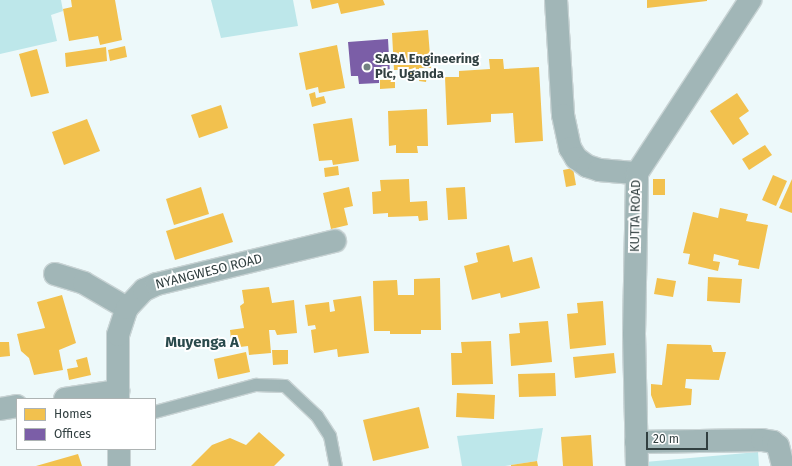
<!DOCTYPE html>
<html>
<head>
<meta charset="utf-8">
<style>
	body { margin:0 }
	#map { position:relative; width:792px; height:466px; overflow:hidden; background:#edf9fa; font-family:"Fira Sans",sans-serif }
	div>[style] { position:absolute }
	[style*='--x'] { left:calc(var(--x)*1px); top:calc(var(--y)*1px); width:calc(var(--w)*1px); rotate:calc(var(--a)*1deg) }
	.green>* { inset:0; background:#bde7ea }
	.homes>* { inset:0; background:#f2c14e }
	.offices>* { inset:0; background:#7b5ea7 }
	.roads { filter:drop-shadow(1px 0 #c8d3d4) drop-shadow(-1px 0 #c8d3d4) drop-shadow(0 1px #c8d3d4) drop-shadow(0 -1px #c8d3d4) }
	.lane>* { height:12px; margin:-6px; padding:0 6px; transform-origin:6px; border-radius:6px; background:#a1b6b7 }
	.street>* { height:22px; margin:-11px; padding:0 11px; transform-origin:11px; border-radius:11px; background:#a1b6b7 }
	.dots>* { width:11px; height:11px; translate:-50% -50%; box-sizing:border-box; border:2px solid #fff; border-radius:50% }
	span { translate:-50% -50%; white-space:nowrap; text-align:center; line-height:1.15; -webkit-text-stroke:4px #fff; paint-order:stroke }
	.poi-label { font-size:13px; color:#324041; font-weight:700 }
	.left { translate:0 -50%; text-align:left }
	.street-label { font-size:13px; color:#324041 }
	.quarter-label { font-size:15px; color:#2a4a4c; font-weight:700 }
	.legend { position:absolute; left:16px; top:398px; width:140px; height:52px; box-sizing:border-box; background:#fff; border:1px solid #adb3b3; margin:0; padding:5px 7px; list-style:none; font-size:12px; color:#324041 }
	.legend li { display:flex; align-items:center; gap:8px; height:20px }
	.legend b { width:20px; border:1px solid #adb3b3 }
	.scale { position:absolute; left:646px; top:432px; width:62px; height:18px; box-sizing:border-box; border:2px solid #324041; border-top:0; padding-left:5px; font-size:12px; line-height:14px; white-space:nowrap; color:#324041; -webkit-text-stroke:3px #fff; paint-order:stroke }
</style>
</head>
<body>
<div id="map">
	<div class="green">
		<div style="clip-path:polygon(0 0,61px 0,63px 11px,51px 15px,57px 41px,0 54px)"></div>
		<div style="clip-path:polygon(211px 0,293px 0,298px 26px,221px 38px)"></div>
		<div style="clip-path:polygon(543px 428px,537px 461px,505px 466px,462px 466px,457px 436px)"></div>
		<div style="clip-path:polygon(758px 452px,759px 466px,645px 466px,645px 462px)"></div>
	</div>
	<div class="homes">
		<div style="clip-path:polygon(71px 0,115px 0,122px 40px,100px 45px,98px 36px,69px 41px,63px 9px,72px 7px)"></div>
		<div style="clip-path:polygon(310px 0,383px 0,385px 5px,341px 14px,338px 3px,312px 9px)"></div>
		<div style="clip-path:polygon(647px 0,707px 0,707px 1px,647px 8px)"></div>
		<div style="clip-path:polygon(428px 30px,431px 68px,419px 68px,419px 75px,401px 77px,400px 70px,394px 70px,392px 33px)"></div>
		<div style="clip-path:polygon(337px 45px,345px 88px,319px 93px,318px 87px,306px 90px,299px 53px)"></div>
		<div style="clip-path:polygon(125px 46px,127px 57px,110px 61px,108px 50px)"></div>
		<div style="clip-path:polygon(106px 47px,107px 61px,66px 67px,65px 53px)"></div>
		<div style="clip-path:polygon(37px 49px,49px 93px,31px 97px,19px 54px)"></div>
		<div style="clip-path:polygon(489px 59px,503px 59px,504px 69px,539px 67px,543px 141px,515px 143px,513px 113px,491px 114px,491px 122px,447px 125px,445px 77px,459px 77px,459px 71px,490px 69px)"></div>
		<div style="clip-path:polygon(420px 72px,427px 73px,426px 82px,419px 81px)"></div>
		<div style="clip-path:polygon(395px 79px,395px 88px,380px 89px,380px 80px)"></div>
		<div style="clip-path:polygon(315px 92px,316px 98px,324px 96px,326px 103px,312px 107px,309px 94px)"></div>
		<div style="clip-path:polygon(737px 93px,749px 111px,739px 118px,749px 134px,733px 145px,710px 111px)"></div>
		<div style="clip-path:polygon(221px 105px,228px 128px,199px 138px,191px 115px)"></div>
		<div style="clip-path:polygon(427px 109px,428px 146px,417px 146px,418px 153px,396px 153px,396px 145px,389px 146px,388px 111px)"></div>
		<div style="clip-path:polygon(352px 118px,359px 161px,333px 165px,332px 160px,319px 161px,313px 124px)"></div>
		<div style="clip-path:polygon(87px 119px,100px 151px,64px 165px,52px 132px)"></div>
		<div style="clip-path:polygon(765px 145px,772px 155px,749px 170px,742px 159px)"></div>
		<div style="clip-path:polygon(338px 166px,339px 175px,325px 177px,324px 168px)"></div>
		<div style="clip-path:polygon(573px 168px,576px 185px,566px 187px,563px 170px)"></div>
		<div style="clip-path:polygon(773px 175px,787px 181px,776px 206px,762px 200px)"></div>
		<div style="clip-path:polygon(409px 179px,410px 202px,427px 201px,428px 220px,419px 221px,418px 216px,388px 217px,388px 213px,373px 214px,372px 192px,381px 191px,380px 180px)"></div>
		<div style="clip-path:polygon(653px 179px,665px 179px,665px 195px,653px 195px)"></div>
		<div style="clip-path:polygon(792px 179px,792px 213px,779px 208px)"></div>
		<div style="clip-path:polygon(201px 187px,209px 214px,174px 225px,166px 199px)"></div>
		<div style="clip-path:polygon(349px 187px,353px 206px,344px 208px,348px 225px,331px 229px,323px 193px)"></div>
		<div style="clip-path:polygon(465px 187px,467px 219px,448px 220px,446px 188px)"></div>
		<div style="clip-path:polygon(720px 208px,748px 214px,746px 221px,768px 225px,759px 269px,738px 265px,739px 260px,714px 254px,713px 261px,720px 262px,718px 271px,688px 264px,690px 254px,683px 253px,693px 212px,718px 218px)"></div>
		<div style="clip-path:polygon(223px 213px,233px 242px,175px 260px,166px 231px)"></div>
		<div style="clip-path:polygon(509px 245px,513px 262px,532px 257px,540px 288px,501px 298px,500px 293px,472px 300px,464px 266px,478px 262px,476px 253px)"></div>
		<div style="clip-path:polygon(708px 277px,742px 279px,740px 303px,707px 301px)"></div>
		<div style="clip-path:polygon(440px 278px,441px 330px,421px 330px,421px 334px,390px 334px,390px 331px,374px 331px,373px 281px,397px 280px,398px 295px,414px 295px,414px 279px)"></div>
		<div style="clip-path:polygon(657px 278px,676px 281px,673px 297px,654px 294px)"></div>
		<div style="clip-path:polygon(269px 287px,272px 303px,294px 300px,297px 333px,277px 335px,275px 330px,269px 330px,271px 353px,249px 355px,248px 346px,232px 348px,230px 330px,244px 328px,240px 306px,244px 303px,242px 290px)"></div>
		<div style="clip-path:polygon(62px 295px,76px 343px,59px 350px,63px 370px,34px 375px,29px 358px,21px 351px,17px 334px,45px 328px,37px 302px)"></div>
		<div style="clip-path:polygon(361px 296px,369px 353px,338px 357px,337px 349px,314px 353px,311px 330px,316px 329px,315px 325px,308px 326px,305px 305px,329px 302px,330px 312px,335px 311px,333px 300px)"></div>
		<div style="clip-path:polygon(603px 301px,606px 345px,570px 349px,567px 314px,578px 313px,577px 303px)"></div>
		<div style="clip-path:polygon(548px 321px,552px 362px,511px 366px,509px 334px,520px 333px,519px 323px)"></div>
		<div style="clip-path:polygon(491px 341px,493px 384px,452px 385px,451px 353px,462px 353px,461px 342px)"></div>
		<div style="clip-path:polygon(0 342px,9px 342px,10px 356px,0 357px)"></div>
		<div style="clip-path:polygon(667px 344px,711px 345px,713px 352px,726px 352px,719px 380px,686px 379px,685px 388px,692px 389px,691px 405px,656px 408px,651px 395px,651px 384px,662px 385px)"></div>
		<div style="clip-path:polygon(272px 350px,288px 350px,288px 364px,273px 365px)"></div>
		<div style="clip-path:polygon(246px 352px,250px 372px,218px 379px,214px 359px)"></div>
		<div style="clip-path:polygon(614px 353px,616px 373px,575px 378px,573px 357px)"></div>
		<div style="clip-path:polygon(87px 357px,91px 375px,69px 380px,67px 369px,78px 367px,76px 360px)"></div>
		<div style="clip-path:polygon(555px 373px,556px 396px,519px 397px,518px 374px)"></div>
		<div style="clip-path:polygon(457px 393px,495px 395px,494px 419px,456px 417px)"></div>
		<div style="clip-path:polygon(419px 407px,429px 448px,373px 461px,363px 420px)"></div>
		<div style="clip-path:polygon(259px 432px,285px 455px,274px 466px,191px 466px,212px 445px,230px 438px,246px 445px)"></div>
		<div style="clip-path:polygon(591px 435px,593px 466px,563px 466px,561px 437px)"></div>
		<div style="clip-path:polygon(78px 454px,82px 466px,36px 466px)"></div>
		<div style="clip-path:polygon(537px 461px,538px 466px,511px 466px,511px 465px)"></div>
	</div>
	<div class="offices">
		<div style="clip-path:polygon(388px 39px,390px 74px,379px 75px,379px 83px,359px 84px,358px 76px,351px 76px,348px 42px)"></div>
	</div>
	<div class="roads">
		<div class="lane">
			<div style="--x:155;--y:412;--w:105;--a:-15"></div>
			<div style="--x:256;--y:385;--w:29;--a:2"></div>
			<div style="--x:285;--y:386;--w:44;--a:43.2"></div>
			<div style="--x:317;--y:416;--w:24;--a:57"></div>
			<div style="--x:330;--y:436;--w:31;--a:79"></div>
		</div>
		<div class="street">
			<div style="--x:556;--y:0;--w:115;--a:86.5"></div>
			<div style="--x:563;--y:115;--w:34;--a:78"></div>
			<div style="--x:570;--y:148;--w:12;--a:59"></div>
			<div style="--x:576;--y:158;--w:14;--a:36"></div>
			<div style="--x:587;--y:166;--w:13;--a:18"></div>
			<div style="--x:599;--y:170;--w:38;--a:5"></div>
			<div style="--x:55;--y:274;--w:30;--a:17"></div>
			<div style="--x:84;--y:283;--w:50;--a:30.2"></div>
			<div style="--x:65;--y:399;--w:54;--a:-8.6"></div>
			<div style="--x:118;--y:399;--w:64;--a:-90"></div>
			<div style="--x:118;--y:335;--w:28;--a:-72"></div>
			<div style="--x:127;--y:308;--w:25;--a:-47"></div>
			<div style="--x:144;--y:290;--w:14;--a:-25"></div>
			<div style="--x:157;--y:284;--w:183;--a:-13.6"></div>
			<div style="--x:0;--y:409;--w:17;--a:-10"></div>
			<div style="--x:636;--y:442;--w:126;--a:-0.9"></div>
			<div style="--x:762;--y:440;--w:11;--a:10"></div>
			<div style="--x:773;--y:442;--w:6;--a:39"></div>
			<div style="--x:778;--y:446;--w:21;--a:76"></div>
			<div style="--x:119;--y:449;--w:17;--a:90"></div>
			<div style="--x:637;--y:466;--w:132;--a:-91.3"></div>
			<div style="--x:634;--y:334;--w:161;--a:-88.9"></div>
			<div style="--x:637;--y:173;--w:207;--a:-56.8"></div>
		</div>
	</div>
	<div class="dots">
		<div style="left:367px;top:67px;background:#738182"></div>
	</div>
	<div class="poi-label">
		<span class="left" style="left:375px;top:67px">SABA Engineering<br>Plc, Uganda</span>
	</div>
	<div class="street-label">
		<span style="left:636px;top:216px;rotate:-89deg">KUTTA ROAD</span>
		<span style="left:209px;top:272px;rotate:-14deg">NYANGWESO ROAD</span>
	</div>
	<div class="quarter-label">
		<span style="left:202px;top:343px">Muyenga A</span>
	</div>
	<ul class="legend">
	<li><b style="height:11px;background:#f2c14e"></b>Homes</li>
	<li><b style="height:11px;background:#7b5ea7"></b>Offices</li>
	</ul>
	<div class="scale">20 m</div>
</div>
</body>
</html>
